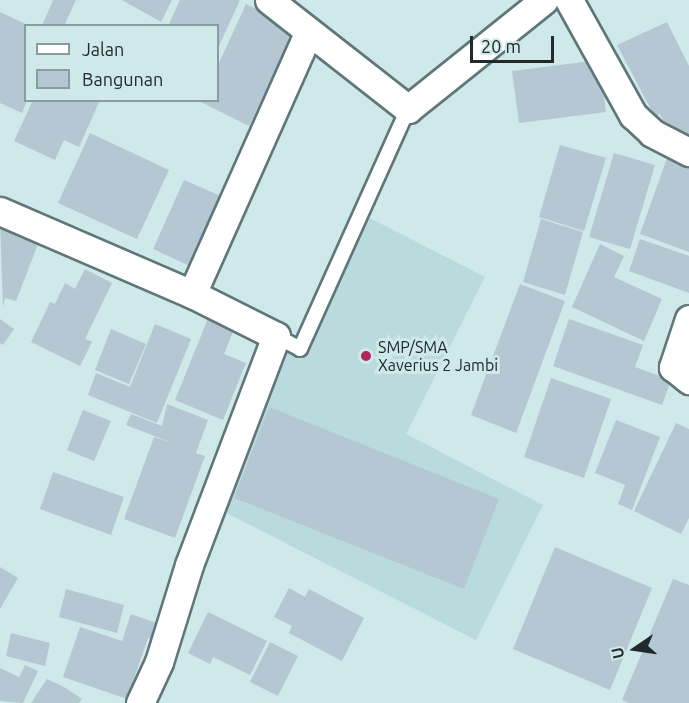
<!DOCTYPE html>
<html>
<head>
<meta charset="utf-8">
<style>
	body { margin:0 }
	#map { position:relative; width:689px; height:703px; overflow:hidden; background:#cfe8ea; font-family:Ubuntu,sans-serif }
	div>[style] { position:absolute }
	[style*='--x'] { left:calc(var(--x)*1px); top:calc(var(--y)*1px); width:calc(var(--w)*1px); rotate:calc(var(--a)*1deg) }
	.built>* { inset:0; background:#badbde }
	.building>* { inset:0; background:#b4c7d3 }
	.roads { filter:drop-shadow(2px 0 #607779) drop-shadow(-2px 0 #607779) drop-shadow(0 2px #607779) drop-shadow(0 -2px #607779) }
	.lane>* { height:14px; margin:-7px; padding:0 7px; transform-origin:7px; border-radius:7px; background:#fff }
	.street>* { height:27px; margin:-13.5px; padding:0 13.5px; transform-origin:13.5px; border-radius:13.5px; background:#fff }
	.dots>* { width:16px; height:16px; translate:-50% -50%; box-sizing:border-box; border:3px solid #cfe8ea; border-radius:50% }
	span { translate:-50% -50%; white-space:nowrap; text-align:center; line-height:1.15; -webkit-text-stroke:6px #cfe8ea; paint-order:stroke }
	.poi-label { font-size:16px; color:#212a2b }
	.left { translate:0 -50%; text-align:left }
	.legend { position:absolute; left:24px; top:24px; width:195px; height:78px; box-sizing:border-box; background:#cfe8ea; border:2px solid #899c9e; margin:0; padding:8px 10px; list-style:none; font-size:18px; color:#212a2b }
	.legend li { display:flex; align-items:center; gap:12px; height:30px }
	.legend b { width:30px; border:2px solid #899c9e }
	.north { position:absolute; left:605px; top:619px; width:60px; height:60px; -webkit-text-stroke:4px #cfe8ea; paint-order:stroke; rotate:257deg; font-size:16px; font-weight:700; line-height:24px; text-align:center; color:#212a2b }
	.north::after { content:''; display:block; margin:auto; width:21px; height:27px; background:#212a2b; clip-path:polygon(50% 0,100% 100%,50% 72%,0 100%) }
	.scale { position:absolute; left:470px; top:36px; width:84px; height:27px; box-sizing:border-box; border:3px solid #212a2b; border-top:0; padding-left:8px; font-size:18px; line-height:21px; white-space:nowrap; color:#212a2b; -webkit-text-stroke:4px #cfe8ea; paint-order:stroke }
</style>
</head>
<body>
<div id="map">
	<div class="built">
		<div style="clip-path:polygon(358px 212px,485px 277px,406px 434px,543px 505px,476px 640px,211px 505px)"></div>
	</div>
	<div class="building">
		<div style="clip-path:polygon(53px 0,76px 0,64px 26px,42px 26px)"></div>
		<div style="clip-path:polygon(122px 0,172px 0,161px 22px)"></div>
		<div style="clip-path:polygon(180px 0,240px 0,218px 48px,218px 26px,168px 26px)"></div>
		<div style="clip-path:polygon(246px 4px,296px 28px,249px 126px,197px 100px,218px 100px,218px 65px)"></div>
		<div style="clip-path:polygon(0 12px,30px 26px,26px 26px,27px 100px,22px 113px,0 103px)"></div>
		<div style="clip-path:polygon(667px 22px,689px 66px,689px 149px,675px 143px,660px 114px,655px 117px,617px 45px)"></div>
		<div style="clip-path:polygon(599px 60px,606px 112px,519px 123px,512px 71px)"></div>
		<div style="clip-path:polygon(33px 100px,100px 100px,79px 147px,64px 140px,55px 160px,14px 141px)"></div>
		<div style="clip-path:polygon(90px 133px,169px 170px,137px 239px,58px 203px)"></div>
		<div style="clip-path:polygon(560px 145px,606px 158px,584px 231px,539px 217px)"></div>
		<div style="clip-path:polygon(614px 153px,655px 165px,630px 249px,589px 237px)"></div>
		<div style="clip-path:polygon(667px 158px,689px 166px,689px 252px,640px 234px)"></div>
		<div style="clip-path:polygon(184px 180px,223px 197px,192px 267px,153px 249px)"></div>
		<div style="clip-path:polygon(541px 219px,583px 232px,565px 295px,523px 282px)"></div>
		<div style="clip-path:polygon(0 221px,42px 234px,16px 301px,5px 298px,3px 307px)"></div>
		<div style="clip-path:polygon(640px 239px,689px 256px,689px 293px,629px 271px)"></div>
		<div style="clip-path:polygon(600px 244px,624px 256px,614px 277px,662px 299px,644px 341px,572px 307px)"></div>
		<div style="clip-path:polygon(85px 269px,112px 283px,85px 339px,92px 342px,80px 366px,31px 342px,50px 302px,55px 304px,65px 283px,75px 289px)"></div>
		<div style="clip-path:polygon(520px 284px,565px 301px,516px 433px,471px 415px)"></div>
		<div style="clip-path:polygon(209px 316px,235px 327px,224px 354px,246px 363px,223px 420px,175px 400px)"></div>
		<div style="clip-path:polygon(0 319px,14px 329px,3px 345px,0 343px)"></div>
		<div style="clip-path:polygon(569px 319px,643px 345px,635px 367px,671px 380px,662px 405px,553px 366px)"></div>
		<div style="clip-path:polygon(155px 324px,191px 339px,157px 423px,88px 395px,96px 373px,130px 387px)"></div>
		<div style="clip-path:polygon(111px 329px,146px 344px,129px 384px,95px 370px)"></div>
		<div style="clip-path:polygon(551px 378px,611px 399px,584px 478px,524px 457px)"></div>
		<div style="clip-path:polygon(167px 404px,208px 420px,196px 453px,205px 456px,175px 538px,124px 519px,154px 437px,175px 444px,126px 425px,131px 414px,162px 426px)"></div>
		<div style="clip-path:polygon(269px 407px,499px 499px,464px 589px,234px 498px)"></div>
		<div style="clip-path:polygon(83px 410px,111px 421px,94px 461px,67px 450px)"></div>
		<div style="clip-path:polygon(616px 420px,660px 437px,632px 510px,618px 504px,625px 485px,595px 473px)"></div>
		<div style="clip-path:polygon(676px 423px,689px 429px,689px 518px,681px 534px,634px 511px)"></div>
		<div style="clip-path:polygon(53px 472px,124px 497px,111px 535px,40px 509px)"></div>
		<div style="clip-path:polygon(555px 547px,652px 588px,610px 690px,513px 649px)"></div>
		<div style="clip-path:polygon(0 567px,18px 578px,0 609px)"></div>
		<div style="clip-path:polygon(673px 579px,689px 585px,689px 703px,629px 703px,622px 700px)"></div>
		<div style="clip-path:polygon(289px 588px,305px 597px,309px 589px,364px 618px,342px 661px,289px 633px,292px 626px,274px 617px)"></div>
		<div style="clip-path:polygon(66px 589px,124px 605px,117px 633px,59px 617px)"></div>
		<div style="clip-path:polygon(208px 612px,267px 641px,250px 675px,213px 657px,210px 664px,188px 653px)"></div>
		<div style="clip-path:polygon(131px 614px,168px 627px,162px 643px,148px 638px,127px 699px,63px 677px,80px 627px,122px 641px)"></div>
		<div style="clip-path:polygon(11px 633px,50px 643px,45px 666px,6px 656px)"></div>
		<div style="clip-path:polygon(270px 642px,298px 656px,278px 696px,250px 682px)"></div>
		<div style="clip-path:polygon(25px 665px,38px 671px,23px 703px,0 701px,0 668px,19px 677px)"></div>
		<div style="clip-path:polygon(47px 679px,64px 687px,82px 699px,79px 703px,31px 703px)"></div>
	</div>
	<div class="roads">
		<div class="lane">
			<div style="--x:276;--y:336;--w:27;--a:28"></div>
			<div style="--x:300;--y:349;--w:263;--a:-65.8"></div>
		</div>
		<div class="street">
			<div style="--x:269;--y:0;--w:177;--a:38.1"></div>
			<div style="--x:408;--y:109;--w:174;--a:-38.7"></div>
			<div style="--x:569;--y:0;--w:132;--a:60.9"></div>
			<div style="--x:633;--y:115;--w:26;--a:43"></div>
			<div style="--x:652;--y:133;--w:42;--a:27.2"></div>
			<div style="--x:0;--y:211;--w:209;--a:23.4"></div>
			<div style="--x:192;--y:294;--w:285;--a:-66"></div>
			<div style="--x:689;--y:319;--w:51;--a:108.4"></div>
			<div style="--x:673;--y:367;--w:21;--a:39"></div>
			<div style="--x:140;--y:703;--w:45;--a:-65.1"></div>
			<div style="--x:159;--y:662;--w:102;--a:-72.8"></div>
			<div style="--x:189;--y:565;--w:245;--a:-69.2"></div>
			<div style="--x:276;--y:336;--w:94;--a:-153.4"></div>
		</div>
	</div>
	<div class="dots">
		<div style="left:366px;top:356px;background:#b32457"></div>
	</div>
	<div class="poi-label">
		<span class="left" style="left:378px;top:356px">SMP/SMA<br>Xaverius 2 Jambi</span>
	</div>
	<ul class="legend">
	<li><b style="height:8px;background:#fff"></b>Jalan</li>
	<li><b style="height:16px;background:#b4c7d3"></b>Bangunan</li>
	</ul>
	<div class="north">U</div>
	<div class="scale">20 m</div>
</div>
</body>
</html>
